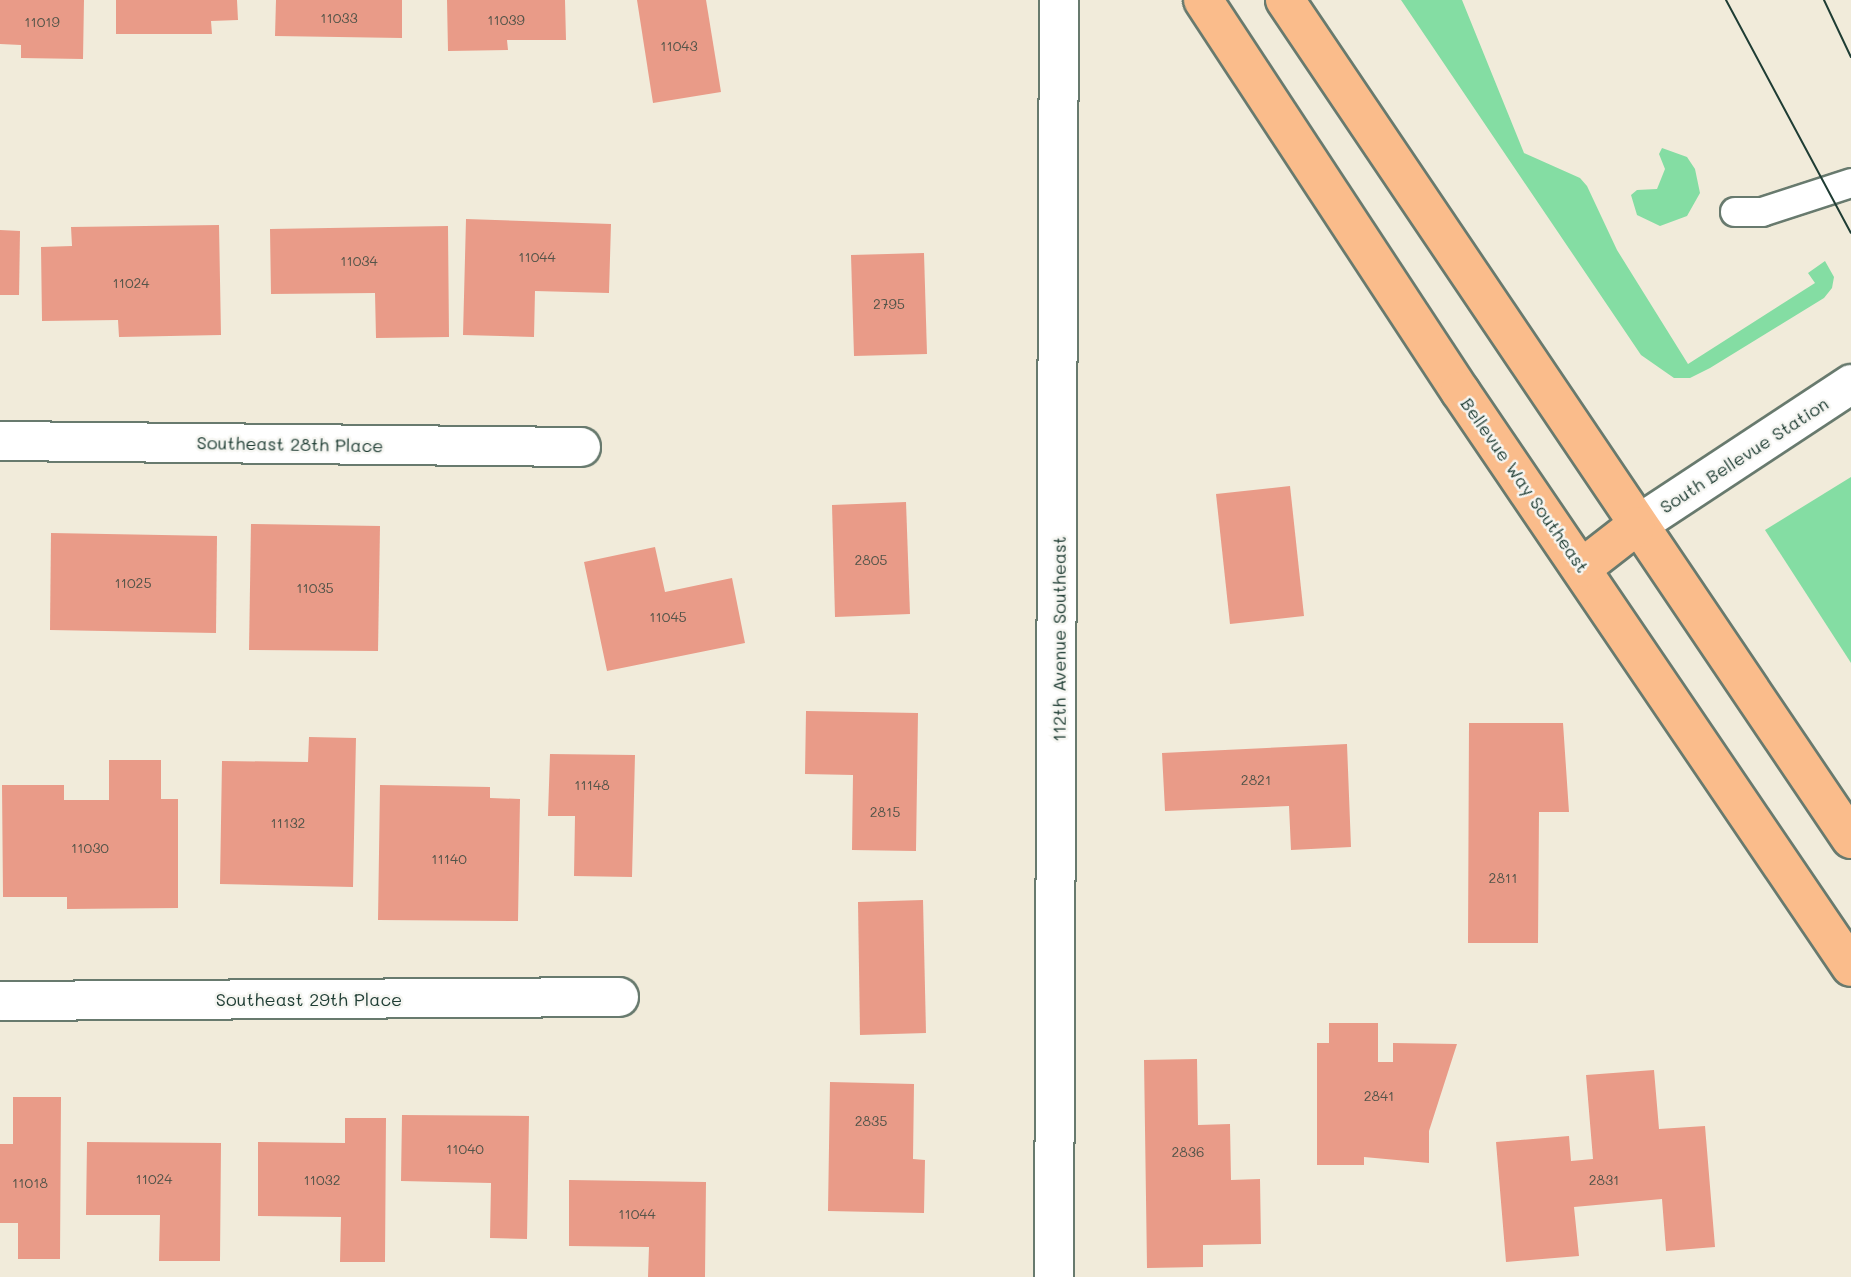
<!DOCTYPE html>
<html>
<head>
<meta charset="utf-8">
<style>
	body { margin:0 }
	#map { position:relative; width:1851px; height:1277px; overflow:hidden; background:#f1ebda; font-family:Mali,sans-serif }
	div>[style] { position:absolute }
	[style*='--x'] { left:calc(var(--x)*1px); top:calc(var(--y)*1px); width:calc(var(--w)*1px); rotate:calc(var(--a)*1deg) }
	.green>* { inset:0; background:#84dda3 }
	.building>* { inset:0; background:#e99b88 }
	.roads { filter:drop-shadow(2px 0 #687a6e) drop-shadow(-2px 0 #687a6e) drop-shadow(0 2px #687a6e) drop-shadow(0 -2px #687a6e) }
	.service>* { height:28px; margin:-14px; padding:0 14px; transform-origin:14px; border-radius:14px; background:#fff }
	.minor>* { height:38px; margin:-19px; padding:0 19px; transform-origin:19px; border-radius:19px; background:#fff }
	.primary>* { height:38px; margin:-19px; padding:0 19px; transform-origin:19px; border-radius:19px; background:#fabc8b }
	.tram>* { height:2px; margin:-1px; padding:0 1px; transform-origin:1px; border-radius:1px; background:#1f3d34 }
	span { translate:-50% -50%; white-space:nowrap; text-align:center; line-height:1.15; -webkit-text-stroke:5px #f6f6f2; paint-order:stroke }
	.number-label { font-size:14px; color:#525449 }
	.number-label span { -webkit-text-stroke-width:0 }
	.street-label { font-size:18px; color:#1f3d34 }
</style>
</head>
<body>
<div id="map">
	<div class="green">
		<div style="clip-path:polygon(1401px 0,1462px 0,1524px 153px,1580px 178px,1587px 186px,1617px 250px,1688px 364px,1815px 283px,1808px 273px,1825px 261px,1834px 277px,1832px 288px,1824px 298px,1710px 368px,1690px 378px,1674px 378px,1641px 355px)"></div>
		<div style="clip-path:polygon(1662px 148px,1687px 157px,1695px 169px,1700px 193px,1687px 216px,1660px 226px,1637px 215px,1631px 195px,1637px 190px,1657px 189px,1665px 169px,1659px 154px)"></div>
		<div style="clip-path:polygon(1851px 477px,1851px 663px,1765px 530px)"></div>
	</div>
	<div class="building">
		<div style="clip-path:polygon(0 0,84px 0,83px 59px,21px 58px,21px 45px,0 44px)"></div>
		<div style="clip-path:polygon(116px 0,237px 0,238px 20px,211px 21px,212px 34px,116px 34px)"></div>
		<div style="clip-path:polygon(276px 0,402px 0,402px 38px,275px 36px)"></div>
		<div style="clip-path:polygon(447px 0,565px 0,566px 40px,507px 40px,508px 50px,448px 51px)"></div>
		<div style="clip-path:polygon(637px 0,706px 0,721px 92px,653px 103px)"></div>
		<div style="clip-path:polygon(466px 219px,611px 224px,609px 293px,535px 291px,534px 337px,463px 335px)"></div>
		<div style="clip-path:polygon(219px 225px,221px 335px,119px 337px,118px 320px,42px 321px,41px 247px,72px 246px,71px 227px)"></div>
		<div style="clip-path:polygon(448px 226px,449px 337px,376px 338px,375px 293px,271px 294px,270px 229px)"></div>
		<div style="clip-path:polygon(0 230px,20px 231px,19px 295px,0 295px)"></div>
		<div style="clip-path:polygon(924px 253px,927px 354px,854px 356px,851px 255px)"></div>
		<div style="clip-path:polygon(1290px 486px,1304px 616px,1230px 624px,1216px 494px)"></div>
		<div style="clip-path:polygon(906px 502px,910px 614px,835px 617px,832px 505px)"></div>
		<div style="clip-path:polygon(251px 524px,380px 526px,378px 651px,249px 650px)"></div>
		<div style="clip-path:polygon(51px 533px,217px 536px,216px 633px,50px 630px)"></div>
		<div style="clip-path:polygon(655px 547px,665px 592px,732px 578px,745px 643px,607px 671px,584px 562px)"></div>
		<div style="clip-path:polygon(806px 711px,918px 713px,916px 851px,852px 850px,853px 775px,805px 774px)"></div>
		<div style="clip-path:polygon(1469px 723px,1563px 723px,1569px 812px,1539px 812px,1538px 943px,1468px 943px)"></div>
		<div style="clip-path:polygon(309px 737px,356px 738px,353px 887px,220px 884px,222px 761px,308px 762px)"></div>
		<div style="clip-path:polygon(1347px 744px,1351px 847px,1291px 850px,1289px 806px,1165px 811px,1162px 753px)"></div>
		<div style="clip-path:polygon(550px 754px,635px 755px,632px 877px,574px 876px,575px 816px,548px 816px)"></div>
		<div style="clip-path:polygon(109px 760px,161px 760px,161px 799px,178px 799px,178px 908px,67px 909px,67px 897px,3px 897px,2px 785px,64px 785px,64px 800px,109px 800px)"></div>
		<div style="clip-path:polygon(380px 785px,490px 787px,490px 798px,520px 799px,518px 921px,378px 920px)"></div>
		<div style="clip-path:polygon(923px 900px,926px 1033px,860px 1035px,858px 902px)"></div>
		<div style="clip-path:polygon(1329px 1023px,1378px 1023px,1378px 1062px,1393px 1062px,1393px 1043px,1457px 1044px,1429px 1131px,1429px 1163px,1364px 1157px,1364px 1165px,1317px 1165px,1317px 1043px,1329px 1043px)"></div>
		<div style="clip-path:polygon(1197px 1059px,1198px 1125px,1230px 1124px,1231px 1180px,1260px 1179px,1261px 1244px,1203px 1245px,1203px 1267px,1147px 1268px,1144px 1060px)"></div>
		<div style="clip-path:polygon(1654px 1070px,1659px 1129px,1705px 1126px,1715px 1247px,1666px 1251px,1662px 1199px,1574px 1207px,1579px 1256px,1506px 1262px,1496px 1142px,1569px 1136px,1571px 1161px,1593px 1159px,1586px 1075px)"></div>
		<div style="clip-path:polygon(830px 1082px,914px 1084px,913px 1159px,925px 1160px,924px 1213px,828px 1211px)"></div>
		<div style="clip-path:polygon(13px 1097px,61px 1097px,60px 1259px,18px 1259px,18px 1223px,0 1223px,0 1144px,13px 1144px)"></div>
		<div style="clip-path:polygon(402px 1115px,529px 1116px,527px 1239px,490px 1238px,491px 1183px,401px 1181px)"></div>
		<div style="clip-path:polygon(345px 1118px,386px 1118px,385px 1262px,340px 1262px,341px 1217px,258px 1216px,258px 1142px,345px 1143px)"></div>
		<div style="clip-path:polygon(87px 1142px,221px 1143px,220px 1261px,159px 1261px,160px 1215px,86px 1215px)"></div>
		<div style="clip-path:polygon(569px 1180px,706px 1182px,705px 1277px,648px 1277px,649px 1247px,569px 1246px)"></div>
	</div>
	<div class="roads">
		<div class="service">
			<div style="--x:1735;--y:212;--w:27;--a:0"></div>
			<div style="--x:1762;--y:212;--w:94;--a:-18"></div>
		</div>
		<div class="minor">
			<div style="--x:0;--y:441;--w:581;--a:0.59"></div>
			<div style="--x:1636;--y:526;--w:258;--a:-33.4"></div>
			<div style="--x:0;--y:1001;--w:619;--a:-0.37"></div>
			<div style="--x:1054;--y:1277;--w:1277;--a:-89.78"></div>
		</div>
		<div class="primary">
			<div style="--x:1203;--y:0;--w:468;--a:56.7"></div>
			<div style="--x:1460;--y:391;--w:696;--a:55.83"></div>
			<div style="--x:1285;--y:0;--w:1012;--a:56"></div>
			<div style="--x:1582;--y:568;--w:68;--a:-37.9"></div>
		</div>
	</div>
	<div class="tram">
		<div style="--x:1726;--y:0;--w:264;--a:61.8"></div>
		<div style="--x:1824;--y:0;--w:63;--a:64.7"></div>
	</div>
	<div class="number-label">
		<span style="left:339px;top:18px">11033</span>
		<span style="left:506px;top:20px">11039</span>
		<span style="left:42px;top:22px">11019</span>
		<span style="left:679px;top:46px">11043</span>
		<span style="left:537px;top:257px">11044</span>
		<span style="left:359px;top:261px">11034</span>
		<span style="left:131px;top:283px">11024</span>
		<span style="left:889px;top:304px">2795</span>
		<span style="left:871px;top:560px">2805</span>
		<span style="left:133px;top:583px">11025</span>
		<span style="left:315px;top:588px">11035</span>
		<span style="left:668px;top:617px">11045</span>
		<span style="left:1256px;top:780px">2821</span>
		<span style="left:592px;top:785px">11148</span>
		<span style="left:885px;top:812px">2815</span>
		<span style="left:288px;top:823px">11132</span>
		<span style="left:90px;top:848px">11030</span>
		<span style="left:449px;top:859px">11140</span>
		<span style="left:1503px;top:878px">2811</span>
		<span style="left:1379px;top:1096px">2841</span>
		<span style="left:871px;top:1121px">2835</span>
		<span style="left:465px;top:1149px">11040</span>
		<span style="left:1188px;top:1152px">2836</span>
		<span style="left:154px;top:1179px">11024</span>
		<span style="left:322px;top:1180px">11032</span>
		<span style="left:1604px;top:1180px">2831</span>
		<span style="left:30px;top:1183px">11018</span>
		<span style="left:637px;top:1214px">11044</span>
	</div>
	<div class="street-label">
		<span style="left:290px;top:444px;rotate:1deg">Southeast 28th Place</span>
		<span style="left:1744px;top:455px;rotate:-33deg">South Bellevue Station</span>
		<span style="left:1525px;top:485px;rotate:55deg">Bellevue Way Southeast</span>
		<span style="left:1059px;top:639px;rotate:-90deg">112th Avenue Southeast</span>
		<span style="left:309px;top:999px">Southeast 29th Place</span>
	</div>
</div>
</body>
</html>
